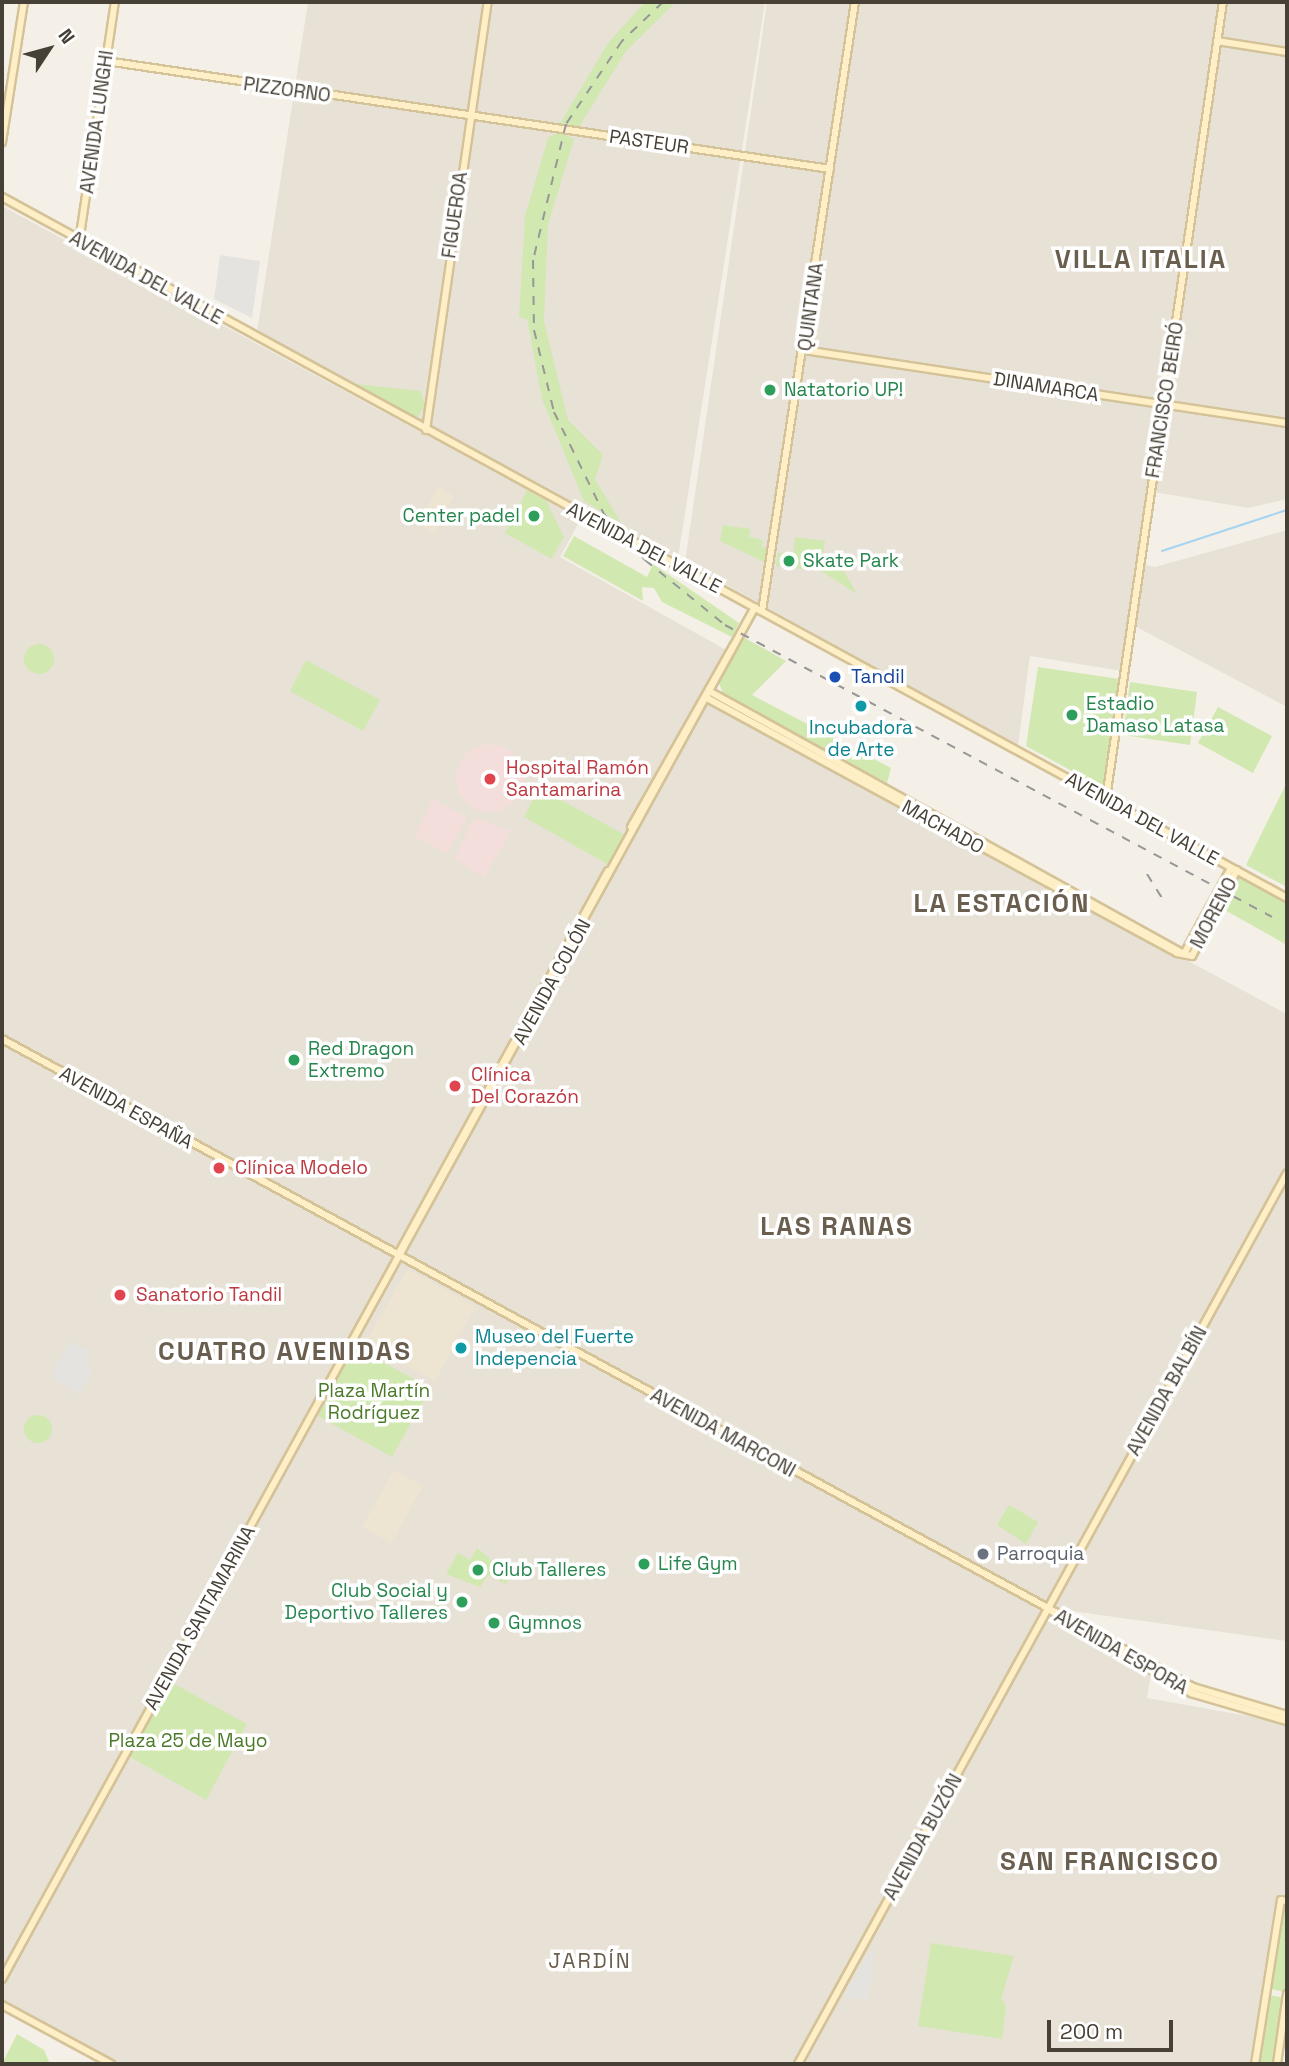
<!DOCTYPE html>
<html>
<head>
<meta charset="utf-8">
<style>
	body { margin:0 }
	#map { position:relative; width:1289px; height:2066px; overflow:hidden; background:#f4f0e8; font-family:"Space Grotesk",sans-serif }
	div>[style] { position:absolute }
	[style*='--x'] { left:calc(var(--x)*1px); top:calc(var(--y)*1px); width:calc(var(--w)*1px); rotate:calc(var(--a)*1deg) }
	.residential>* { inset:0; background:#e8e2d6 }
	.education>* { inset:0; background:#ede4d2 }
	.medical>* { inset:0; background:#f4dedb }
	.round { border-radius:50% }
	.green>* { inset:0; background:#d1e8b1 }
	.parking>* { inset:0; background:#e5e3e0 }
	.stream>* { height:2px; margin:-1px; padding:0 1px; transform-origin:1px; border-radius:1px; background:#a4d4f1 }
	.roads { filter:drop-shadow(2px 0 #d4c298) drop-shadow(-2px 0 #d4c298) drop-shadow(0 2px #d4c298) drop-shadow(0 -2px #d4c298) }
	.secondary>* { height:6px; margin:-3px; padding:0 3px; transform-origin:3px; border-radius:3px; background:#ffefc7 }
	.rail>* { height:2px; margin-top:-1px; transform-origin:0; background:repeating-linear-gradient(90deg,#979797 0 9px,transparent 0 18px) }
	.dots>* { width:19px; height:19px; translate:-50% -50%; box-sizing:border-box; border:4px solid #fff; border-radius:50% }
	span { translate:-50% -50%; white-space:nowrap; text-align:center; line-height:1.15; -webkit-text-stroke:7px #fff; paint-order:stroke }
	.street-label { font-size:19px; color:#474036 }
	.leisure-label { font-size:19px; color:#27864d }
	.left { translate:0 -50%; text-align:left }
	.right { translate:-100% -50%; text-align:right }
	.transit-label { font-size:19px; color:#164399 }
	.culture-label { font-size:19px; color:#0d838f }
	.health-label { font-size:19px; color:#be3a42 }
	.park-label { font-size:19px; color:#4b7a29 }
	.worship-label { font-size:19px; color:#5b616d }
	.neighbourhood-label { font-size:21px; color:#6a5e4e; letter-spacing:2px }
	.district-label { font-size:26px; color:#6a5e4e; font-weight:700; letter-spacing:2px }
	.frame { position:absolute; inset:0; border:4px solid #474036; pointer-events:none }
	.north { position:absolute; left:14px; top:14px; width:70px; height:70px; -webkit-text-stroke:5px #fff; paint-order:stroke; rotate:54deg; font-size:19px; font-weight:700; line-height:28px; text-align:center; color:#474036 }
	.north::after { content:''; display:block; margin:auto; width:24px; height:32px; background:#474036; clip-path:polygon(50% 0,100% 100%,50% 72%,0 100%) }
	.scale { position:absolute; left:1047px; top:2020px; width:126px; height:32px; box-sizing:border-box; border:4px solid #474036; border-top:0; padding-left:9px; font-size:21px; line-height:24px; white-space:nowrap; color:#474036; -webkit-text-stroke:5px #fff; paint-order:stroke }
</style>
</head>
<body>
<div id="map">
	<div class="residential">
		<div style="clip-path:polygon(308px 2px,765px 2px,678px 558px,257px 332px)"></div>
		<div style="clip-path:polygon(767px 2px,1287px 2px,1287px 499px,1248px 508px,1148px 491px,1136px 563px,1155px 567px,1287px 530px,1287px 707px,1129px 623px,1122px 671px,1030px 656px,1018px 746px,685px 562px)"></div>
		<div style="clip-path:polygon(2px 206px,581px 519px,560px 557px,728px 651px,702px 700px,1287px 1014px,1287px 1172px,1100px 1518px,1287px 1179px,1287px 1641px,1050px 1608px,1047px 1616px,1151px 1674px,1147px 1698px,1287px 1723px,1287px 1878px,1258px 2064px,118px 2064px,2px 2001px)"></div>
	</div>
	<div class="education">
		<div style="clip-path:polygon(438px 487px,454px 496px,434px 533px,418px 524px)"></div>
		<div style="clip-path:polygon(408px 1269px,475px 1306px,435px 1381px,365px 1343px)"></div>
		<div style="clip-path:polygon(394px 1470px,423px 1486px,391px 1543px,362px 1527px)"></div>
	</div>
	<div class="medical">
		<div class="round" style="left:456px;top:744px;width:68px;height:68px"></div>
		<div style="clip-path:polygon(433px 799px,467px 818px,447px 854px,414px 836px)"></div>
		<div style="clip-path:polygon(475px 817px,511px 831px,484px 878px,454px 858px)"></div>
	</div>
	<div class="green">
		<div style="clip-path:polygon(645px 2px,676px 2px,626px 51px,577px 130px,558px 127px,608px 43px)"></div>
		<div style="clip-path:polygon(559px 132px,574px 139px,548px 225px,544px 321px,568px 420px,603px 455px,595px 479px,621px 523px,584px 501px,542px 399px,527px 319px,519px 317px,525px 216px,548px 138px)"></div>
		<div style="clip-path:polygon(355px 384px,421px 391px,425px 407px,417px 417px,408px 416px)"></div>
		<div style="clip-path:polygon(527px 490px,546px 500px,564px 537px,552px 559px,505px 533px)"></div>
		<div style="clip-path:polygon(723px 525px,750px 529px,749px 537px,763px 540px,762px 547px,770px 549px,768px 564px,720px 541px)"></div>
		<div style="clip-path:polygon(574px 536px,647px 577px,653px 564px,739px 623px,732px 637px,662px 602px,654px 588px,642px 587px,643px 601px,563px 556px)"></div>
		<div style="clip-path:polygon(795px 537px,825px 541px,822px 561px,840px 564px,857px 594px,821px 571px,776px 566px,778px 553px,793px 554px)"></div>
		<div style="clip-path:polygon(743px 637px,786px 661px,752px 695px,891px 768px,887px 783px,724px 696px,719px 683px)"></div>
		<div class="round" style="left:24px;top:644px;width:30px;height:30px"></div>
		<div style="clip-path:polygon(306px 660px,380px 700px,363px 731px,290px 691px)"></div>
		<div style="clip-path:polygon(1038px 667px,1119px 679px,1103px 788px,1026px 746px)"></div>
		<div style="clip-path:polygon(1130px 682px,1197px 692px,1190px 745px,1123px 735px)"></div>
		<div style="clip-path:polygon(1218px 707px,1272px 736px,1253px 773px,1198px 743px)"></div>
		<div style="clip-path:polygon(1287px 782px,1287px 887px,1246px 865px)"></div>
		<div style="clip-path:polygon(539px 788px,625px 835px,609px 865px,524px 817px)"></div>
		<div style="clip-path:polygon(1238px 872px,1287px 899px,1287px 945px,1223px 909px)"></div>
		<div style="clip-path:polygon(354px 1347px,431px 1388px,392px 1457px,318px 1416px)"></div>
		<div class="round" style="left:24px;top:1415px;width:28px;height:28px"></div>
		<div style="clip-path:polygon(1009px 1505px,1038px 1522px,1026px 1544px,997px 1525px)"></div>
		<div style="clip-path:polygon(477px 1548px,511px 1576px,506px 1584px,488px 1575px,480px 1587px,446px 1574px,458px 1553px,470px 1560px)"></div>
		<div style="clip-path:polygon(171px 1682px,247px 1724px,206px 1800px,130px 1757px)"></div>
		<div style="clip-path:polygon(1282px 1905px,1287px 1906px,1285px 1992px,1270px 1989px)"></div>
		<div style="clip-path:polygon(931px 1943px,1014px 1956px,1001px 1999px,1006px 2005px,1002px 2039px,918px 2026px)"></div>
		<div style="clip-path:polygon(1269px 1995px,1285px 1998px,1275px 2064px,1259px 2064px)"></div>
		<div style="clip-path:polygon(17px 2034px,44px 2050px,50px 2064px,3px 2062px)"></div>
	</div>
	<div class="parking">
		<div style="clip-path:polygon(220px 255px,260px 261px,252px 318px,214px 299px)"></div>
		<div style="clip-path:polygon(70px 1341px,91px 1353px,85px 1365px,93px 1370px,79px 1394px,51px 1376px)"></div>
		<div style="clip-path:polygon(869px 1952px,875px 1952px,868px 2000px,844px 1997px)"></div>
	</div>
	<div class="stream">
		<div style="--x:1162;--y:551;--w:132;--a:-18.2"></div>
	</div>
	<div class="roads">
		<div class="secondary">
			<div style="--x:1217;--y:41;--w:71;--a:8.9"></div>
			<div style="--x:106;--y:61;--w:732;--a:8.48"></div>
			<div style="--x:2;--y:142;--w:142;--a:-81.1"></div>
			<div style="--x:2;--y:197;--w:1464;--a:28.61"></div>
			<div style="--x:79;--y:242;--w:243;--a:-81.5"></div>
			<div style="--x:804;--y:350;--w:488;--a:8.6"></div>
			<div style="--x:426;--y:430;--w:432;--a:-81.8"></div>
			<div style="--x:762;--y:611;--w:616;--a:-81.32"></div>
			<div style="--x:709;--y:691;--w:543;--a:28.97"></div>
			<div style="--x:705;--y:697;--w:537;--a:28.47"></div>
			<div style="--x:1177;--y:953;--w:15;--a:11"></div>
			<div style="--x:1192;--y:956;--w:97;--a:-62.4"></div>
			<div style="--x:1106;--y:798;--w:805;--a:-81.64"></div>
			<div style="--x:631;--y:827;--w:209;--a:-60.5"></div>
			<div style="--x:1184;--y:954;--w:98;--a:-61.3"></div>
			<div style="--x:2;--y:1039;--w:1356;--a:28.55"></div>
			<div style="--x:1193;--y:1687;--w:98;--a:16.6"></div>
			<div style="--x:400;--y:1251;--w:433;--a:-61.3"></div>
			<div style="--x:1048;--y:1609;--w:166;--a:30.4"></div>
			<div style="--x:1191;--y:1693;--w:100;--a:16.3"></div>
			<div style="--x:2;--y:1979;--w:1565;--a:-61.24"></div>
			<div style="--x:2;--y:2005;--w:124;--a:28.4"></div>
			<div style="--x:798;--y:2064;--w:1016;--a:-61.24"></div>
			<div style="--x:1255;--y:2064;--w:166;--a:-81"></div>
			<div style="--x:1281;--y:1900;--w:6;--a:9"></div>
			<div style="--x:1277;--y:2064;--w:71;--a:-81.9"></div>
		</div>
	</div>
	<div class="rail">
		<div style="--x:663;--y:2;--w:57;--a:136.4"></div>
		<div style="--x:622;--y:41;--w:100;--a:124"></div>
		<div style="--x:566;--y:124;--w:140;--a:103.6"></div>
		<div style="--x:533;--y:260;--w:70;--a:89.2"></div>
		<div style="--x:534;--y:330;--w:84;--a:76.3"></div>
		<div style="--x:554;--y:412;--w:114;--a:63.9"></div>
		<div style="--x:604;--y:514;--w:62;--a:48.3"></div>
		<div style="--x:645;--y:560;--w:103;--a:39.1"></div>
		<div style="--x:725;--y:625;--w:620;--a:28.09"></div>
		<div style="--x:1147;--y:874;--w:32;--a:58"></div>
	</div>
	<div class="dots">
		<div style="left:770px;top:390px;background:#2e9e5b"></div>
		<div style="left:534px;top:516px;background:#2e9e5b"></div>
		<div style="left:789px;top:561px;background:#2e9e5b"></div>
		<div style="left:835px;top:677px;background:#1a4fb4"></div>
		<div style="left:861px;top:706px;background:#0f9aa8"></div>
		<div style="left:1072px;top:715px;background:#2e9e5b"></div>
		<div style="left:490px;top:779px;background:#e0444e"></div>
		<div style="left:294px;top:1060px;background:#2e9e5b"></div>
		<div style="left:455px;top:1086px;background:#e0444e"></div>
		<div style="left:219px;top:1168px;background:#e0444e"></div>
		<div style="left:120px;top:1295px;background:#e0444e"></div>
		<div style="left:461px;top:1348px;background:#0f9aa8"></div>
		<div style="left:983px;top:1554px;background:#6b7280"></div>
		<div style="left:644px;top:1564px;background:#2e9e5b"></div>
		<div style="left:478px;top:1570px;background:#2e9e5b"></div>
		<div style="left:462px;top:1602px;background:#2e9e5b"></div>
		<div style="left:494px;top:1623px;background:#2e9e5b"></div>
	</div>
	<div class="street-label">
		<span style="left:287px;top:90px;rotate:8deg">PIZZORNO</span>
		<span style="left:97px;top:122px;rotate:-82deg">AVENIDA LUNGHI</span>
		<span style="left:649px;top:142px;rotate:8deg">PASTEUR</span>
		<span style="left:455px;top:215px;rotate:-82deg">FIGUEROA</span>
		<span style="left:146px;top:278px;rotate:29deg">AVENIDA DEL VALLE</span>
		<span style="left:811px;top:307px;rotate:-82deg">QUINTANA</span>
		<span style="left:1046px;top:387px;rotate:9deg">DINAMARCA</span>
		<span style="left:1165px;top:400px;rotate:-81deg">FRANCISCO BEIRÓ</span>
		<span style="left:644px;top:548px;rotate:28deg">AVENIDA DEL VALLE</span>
		<span style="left:1142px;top:819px;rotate:29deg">AVENIDA DEL VALLE</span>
		<span style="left:943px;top:827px;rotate:29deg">MACHADO</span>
		<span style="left:1214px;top:913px;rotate:-62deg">MORENO</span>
		<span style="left:552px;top:982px;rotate:-61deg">AVENIDA COLÓN</span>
		<span style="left:126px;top:1108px;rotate:29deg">AVENIDA ESPAÑA</span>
		<span style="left:1167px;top:1391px;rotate:-61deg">AVENIDA BALBÍN</span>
		<span style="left:723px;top:1433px;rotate:29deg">AVENIDA MARCONI</span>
		<span style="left:200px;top:1618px;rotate:-61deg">AVENIDA SANTAMARINA</span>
		<span style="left:1121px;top:1652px;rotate:30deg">AVENIDA ESPORA</span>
		<span style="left:923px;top:1837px;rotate:-61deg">AVENIDA BUZÓN</span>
	</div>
	<div class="leisure-label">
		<span class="left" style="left:784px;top:390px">Natatorio UP!</span>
		<span class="right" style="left:520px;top:516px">Center padel</span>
		<span class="left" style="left:803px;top:561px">Skate Park</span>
		<span class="left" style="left:1086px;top:715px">Estadio<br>Damaso Latasa</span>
		<span class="left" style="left:308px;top:1060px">Red Dragon<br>Extremo</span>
		<span class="left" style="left:658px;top:1564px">Life Gym</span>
		<span class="left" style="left:492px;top:1570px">Club Talleres</span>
		<span class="right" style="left:448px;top:1602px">Club Social y<br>Deportivo Talleres</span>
		<span class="left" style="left:508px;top:1623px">Gymnos</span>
	</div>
	<div class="transit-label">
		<span class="left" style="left:851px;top:677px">Tandil</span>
	</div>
	<div class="culture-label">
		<span style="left:861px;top:739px">Incubadora<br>de Arte</span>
		<span class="left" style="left:475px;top:1348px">Museo del Fuerte<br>Indepencia</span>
	</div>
	<div class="health-label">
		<span class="left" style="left:506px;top:779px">Hospital Ramón<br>Santamarina</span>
		<span class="left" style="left:471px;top:1086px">Clínica<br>Del Corazón</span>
		<span class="left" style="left:235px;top:1168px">Clínica Modelo</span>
		<span class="left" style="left:136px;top:1295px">Sanatorio Tandil</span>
	</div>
	<div class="park-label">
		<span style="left:374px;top:1402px">Plaza Martín<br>Rodríguez</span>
		<span style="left:188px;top:1741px">Plaza 25 de Mayo</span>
	</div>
	<div class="worship-label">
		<span class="left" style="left:997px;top:1554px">Parroquia</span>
	</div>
	<div class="neighbourhood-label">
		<span style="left:590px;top:1961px">JARDÍN</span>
	</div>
	<div class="district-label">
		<span style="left:1141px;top:260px">VILLA ITALIA</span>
		<span style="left:1002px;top:904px">LA ESTACIÓN</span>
		<span style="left:837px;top:1227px">LAS RANAS</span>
		<span style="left:285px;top:1352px">CUATRO AVENIDAS</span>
		<span style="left:1110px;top:1862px">SAN FRANCISCO</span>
	</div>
	<div class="frame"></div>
	<div class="north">N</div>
	<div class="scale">200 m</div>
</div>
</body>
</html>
